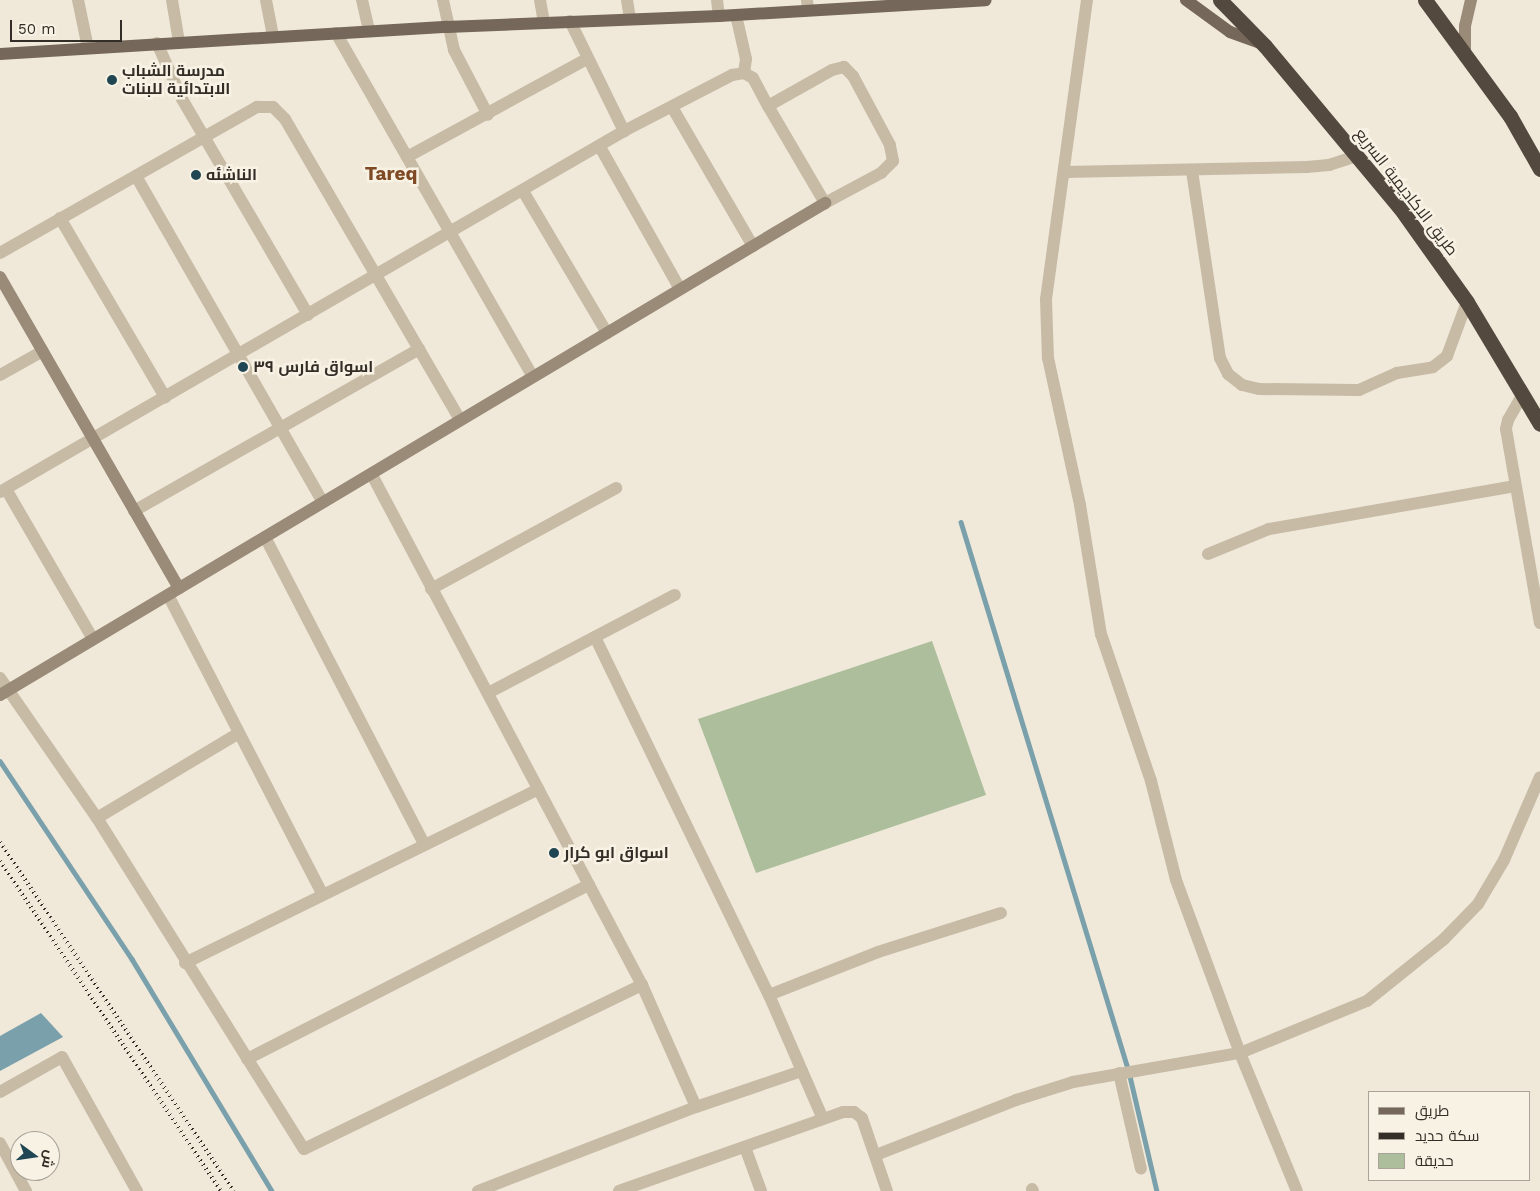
<!DOCTYPE html>
<html>
<head>
<meta charset="utf-8">
<style>
	body { margin:0 }
	#map { position:relative; width:1540px; height:1191px; overflow:hidden; background:#f0e9da; font-family:"Work Sans",Cairo,sans-serif }
	div>[style] { position:absolute }
	[style*='--x'] { left:calc(var(--x)*1px); top:calc(var(--y)*1px); width:calc(var(--w)*1px); rotate:calc(var(--a)*1deg) }
	.green>* { inset:0; background:#acbe9b }
	.water>* { inset:0; background:#7aa0ab }
	.stream>* { height:4.5px; margin:-2.25px; padding:0 2.25px; transform-origin:2.25px; border-radius:2.25px; background:#7aa0ab }
	.street>* { height:12px; margin:-6px; padding:0 6px; transform-origin:6px; border-radius:6px; background:#c7bba6 }
	.secondary>* { height:12px; margin:-6px; padding:0 6px; transform-origin:6px; border-radius:6px; background:#9a8a78 }
	.primary>* { height:12px; margin:-6px; padding:0 6px; transform-origin:6px; border-radius:6px; background:#756759 }
	.highway>* { height:15px; margin:-7.5px; padding:0 7.5px; transform-origin:7.5px; border-radius:7.5px; background:#54493e }
	.rail>* { height:4px; margin-top:-2px; transform-origin:0; background:repeating-linear-gradient(90deg,#332d27 0 1px,transparent 0 5px) }
	.dots>* { width:14px; height:14px; translate:-50% -50%; box-sizing:border-box; border:2px solid #f8f2e5; border-radius:50% }
	span { translate:-50% -50%; white-space:nowrap; text-align:center; line-height:1.15; -webkit-text-stroke:5px #f8f2e5; paint-order:stroke }
	.poi-label { font-size:16px; color:#332d27; font-weight:700 }
	.left { translate:0 -50%; text-align:left }
	.street-label { font-size:16px; color:#332d27 }
	.quarter-label { font-size:19px; color:#7e4925; font-weight:700 }
	.legend { position:absolute; left:1368px; top:1091px; width:162px; height:90px; box-sizing:border-box; background:#f8f2e5; border:1px solid #a9a399; margin:0; padding:6px 9px; list-style:none; font-size:15px; color:#332d27 }
	.legend li { display:flex; align-items:center; gap:10px; height:25px }
	.legend b { width:25px; border:1px solid #a9a399 }
	.north { position:absolute; left:10px; top:1131px; width:50px; height:50px; box-sizing:border-box; background:#f8f2e5; border:1px solid #a9a399; border-radius:50%; rotate:104deg; font-size:14px; font-weight:700; line-height:20px; text-align:center; color:#332d27 }
	.north::after { content:''; display:block; margin:auto; width:18px; height:22px; background:#1f4652; clip-path:polygon(50% 0,100% 100%,50% 72%,0 100%) }
	.scale { position:absolute; left:10px; top:20px; width:112px; height:22px; box-sizing:border-box; border:2px solid #332d27; border-top:0; padding-left:6px; font-size:15px; line-height:18px; white-space:nowrap; color:#332d27; -webkit-text-stroke:4px #f8f2e5; paint-order:stroke }
</style>
</head>
<body>
<div id="map">
	<div class="green">
		<div style="clip-path:polygon(932px 641px,986px 795px,756px 873px,698px 719px)"></div>
	</div>
	<div class="water">
		<div style="clip-path:polygon(41px 1013px,63px 1037px,0 1071px,0 1036px)"></div>
	</div>
	<div class="stream">
		<div style="--x:961;--y:522;--w:575;--a:73.01"></div>
		<div style="--x:1129;--y:1072;--w:122;--a:76.8"></div>
		<div style="--x:0;--y:761;--w:238;--a:56.3"></div>
		<div style="--x:132;--y:959;--w:271;--a:58.9"></div>
	</div>
	<div class="street">
		<div style="--x:78;--y:0;--w:49;--a:78.2"></div>
		<div style="--x:172;--y:0;--w:43;--a:80.5"></div>
		<div style="--x:266;--y:0;--w:38;--a:79"></div>
		<div style="--x:362;--y:0;--w:32;--a:77"></div>
		<div style="--x:443;--y:0;--w:51;--a:77.6"></div>
		<div style="--x:454;--y:50;--w:73;--a:62.4"></div>
		<div style="--x:540;--y:0;--w:22;--a:80"></div>
		<div style="--x:627;--y:0;--w:18;--a:81"></div>
		<div style="--x:717;--y:0;--w:16;--a:83"></div>
		<div style="--x:807;--y:0;--w:10;--a:84"></div>
		<div style="--x:1087;--y:0;--w:302;--a:97.8"></div>
		<div style="--x:1046;--y:299;--w:59;--a:88.1"></div>
		<div style="--x:1048;--y:358;--w:150;--a:77.7"></div>
		<div style="--x:1080;--y:505;--w:131;--a:80.8"></div>
		<div style="--x:1101;--y:634;--w:155;--a:71.2"></div>
		<div style="--x:1151;--y:781;--w:102;--a:75.8"></div>
		<div style="--x:1176;--y:880;--w:184;--a:69.7"></div>
		<div style="--x:1240;--y:1053;--w:149;--a:67.6"></div>
		<div style="--x:736;--y:15;--w:45;--a:77.2"></div>
		<div style="--x:746;--y:59;--w:14;--a:98"></div>
		<div style="--x:570;--y:21;--w:123;--a:63.9"></div>
		<div style="--x:336;--y:33;--w:396;--a:60.2"></div>
		<div style="--x:157;--y:43;--w:61;--a:65.9"></div>
		<div style="--x:182;--y:99;--w:250;--a:59.7"></div>
		<div style="--x:672;--y:107;--w:161;--a:59.8"></div>
		<div style="--x:600;--y:147;--w:163;--a:60.6"></div>
		<div style="--x:407;--y:157;--w:205;--a:-28.6"></div>
		<div style="--x:1192;--y:171;--w:189;--a:81.5"></div>
		<div style="--x:1220;--y:358;--w:18;--a:63"></div>
		<div style="--x:1228;--y:374;--w:18;--a:38"></div>
		<div style="--x:1242;--y:385;--w:17;--a:13"></div>
		<div style="--x:1259;--y:389;--w:100;--a:0.6"></div>
		<div style="--x:1359;--y:390;--w:42;--a:-24.1"></div>
		<div style="--x:1397;--y:373;--w:36;--a:-9"></div>
		<div style="--x:1433;--y:367;--w:18;--a:-38"></div>
		<div style="--x:1447;--y:356;--w:58;--a:-69.7"></div>
		<div style="--x:1065;--y:172;--w:242;--a:-1.2"></div>
		<div style="--x:1307;--y:167;--w:22;--a:-5"></div>
		<div style="--x:1329;--y:165;--w:29;--a:-18"></div>
		<div style="--x:136;--y:176;--w:376;--a:60.2"></div>
		<div style="--x:523;--y:191;--w:165;--a:59.4"></div>
		<div style="--x:60;--y:218;--w:208;--a:59.6"></div>
		<div style="--x:0;--y:253;--w:296;--a:-29.6"></div>
		<div style="--x:257;--y:107;--w:16;--a:0"></div>
		<div style="--x:273;--y:107;--w:17;--a:45"></div>
		<div style="--x:285;--y:119;--w:348;--a:59.8"></div>
		<div style="--x:0;--y:375;--w:49;--a:-29.2"></div>
		<div style="--x:1523;--y:394;--w:30;--a:120"></div>
		<div style="--x:1508;--y:420;--w:9;--a:103"></div>
		<div style="--x:1506;--y:429;--w:197;--a:80.1"></div>
		<div style="--x:372;--y:475;--w:577;--a:62.1"></div>
		<div style="--x:642;--y:985;--w:133;--a:66.1"></div>
		<div style="--x:6;--y:489;--w:173;--a:59.9"></div>
		<div style="--x:0;--y:492;--w:721;--a:-30.05"></div>
		<div style="--x:624;--y:131;--w:122;--a:-27.4"></div>
		<div style="--x:732;--y:75;--w:12;--a:-9"></div>
		<div style="--x:744;--y:73;--w:10;--a:29"></div>
		<div style="--x:753;--y:78;--w:32;--a:62"></div>
		<div style="--x:768;--y:106;--w:113;--a:59.6"></div>
		<div style="--x:825;--y:203;--w:64;--a:-28.2"></div>
		<div style="--x:881;--y:173;--w:17;--a:-45"></div>
		<div style="--x:893;--y:161;--w:16;--a:-101"></div>
		<div style="--x:890;--y:145;--w:78;--a:-118.2"></div>
		<div style="--x:853;--y:76;--w:13;--a:-135"></div>
		<div style="--x:844;--y:67;--w:12;--a:166"></div>
		<div style="--x:832;--y:70;--w:73;--a:150.6"></div>
		<div style="--x:134;--y:511;--w:328;--a:-29.6"></div>
		<div style="--x:265;--y:537;--w:346;--a:62.6"></div>
		<div style="--x:1208;--y:554;--w:66;--a:-22.3"></div>
		<div style="--x:1269;--y:529;--w:250;--a:-9.9"></div>
		<div style="--x:431;--y:589;--w:211;--a:-28.6"></div>
		<div style="--x:168;--y:595;--w:336;--a:62.7"></div>
		<div style="--x:595;--y:637;--w:398;--a:64.1"></div>
		<div style="--x:769;--y:995;--w:133;--a:66.5"></div>
		<div style="--x:0;--y:678;--w:170;--a:55.3"></div>
		<div style="--x:97;--y:818;--w:390;--a:58"></div>
		<div style="--x:304;--y:1149;--w:376;--a:-25.9"></div>
		<div style="--x:488;--y:693;--w:211;--a:-27.7"></div>
		<div style="--x:97;--y:818;--w:165;--a:-30.9"></div>
		<div style="--x:185;--y:963;--w:394;--a:-26.2"></div>
		<div style="--x:769;--y:995;--w:117;--a:-21.5"></div>
		<div style="--x:878;--y:952;--w:129;--a:-17.6"></div>
		<div style="--x:247;--y:1059;--w:384;--a:-27"></div>
		<div style="--x:1119;--y:1073;--w:98;--a:77.1"></div>
		<div style="--x:0;--y:1092;--w:71;--a:-29.4"></div>
		<div style="--x:62;--y:1057;--w:154;--a:60.8"></div>
		<div style="--x:0;--y:1143;--w:55;--a:61.6"></div>
		<div style="--x:745;--y:1147;--w:47;--a:70"></div>
		<div style="--x:876;--y:1155;--w:150;--a:-21.4"></div>
		<div style="--x:1016;--y:1100;--w:60;--a:-17.5"></div>
		<div style="--x:1073;--y:1082;--w:169;--a:-9.9"></div>
		<div style="--x:1240;--y:1053;--w:137;--a:-22.3"></div>
		<div style="--x:1367;--y:1001;--w:99;--a:-38.8"></div>
		<div style="--x:1444;--y:939;--w:49;--a:-45.8"></div>
		<div style="--x:1478;--y:904;--w:51;--a:-59.4"></div>
		<div style="--x:1504;--y:860;--w:90;--a:-66.6"></div>
		<div style="--x:1032;--y:1189;--w:2;--a:63"></div>
		<div style="--x:478;--y:1191;--w:234;--a:-21.1"></div>
		<div style="--x:696;--y:1107;--w:112;--a:-18.8"></div>
		<div style="--x:619;--y:1191;--w:238;--a:-19.4"></div>
		<div style="--x:843;--y:1112;--w:11;--a:0"></div>
		<div style="--x:854;--y:1112;--w:10;--a:37"></div>
		<div style="--x:862;--y:1118;--w:77;--a:71.1"></div>
	</div>
	<div class="secondary">
		<div style="--x:1465;--y:57;--w:31;--a:-90"></div>
		<div style="--x:1465;--y:26;--w:27;--a:-77"></div>
		<div style="--x:0;--y:277;--w:359;--a:60.1"></div>
		<div style="--x:0;--y:695;--w:961;--a:-30.81"></div>
	</div>
	<div class="primary">
		<div style="--x:1186;--y:0;--w:54;--a:36"></div>
		<div style="--x:1230;--y:32;--w:37;--a:20"></div>
		<div style="--x:0;--y:54;--w:448;--a:-3.5"></div>
		<div style="--x:447;--y:27;--w:272;--a:-2.3"></div>
		<div style="--x:719;--y:16;--w:267;--a:-3.4"></div>
	</div>
	<div class="highway">
		<div style="--x:1220;--y:0;--w:64;--a:45.6"></div>
		<div style="--x:1265;--y:46;--w:211;--a:50.2"></div>
		<div style="--x:1400;--y:208;--w:115;--a:54.5"></div>
		<div style="--x:1467;--y:302;--w:142;--a:59.1"></div>
		<div style="--x:1425;--y:0;--w:144;--a:53.8"></div>
		<div style="--x:1510;--y:116;--w:61;--a:60.5"></div>
	</div>
	<div class="rail">
		<div style="--x:0;--y:842;--w:420;--a:56.2"></div>
		<div style="--x:0;--y:861;--w:397;--a:56.2"></div>
	</div>
	<div class="dots">
		<div style="left:112px;top:80px;background:#1f4652"></div>
		<div style="left:196px;top:175px;background:#1f4652"></div>
		<div style="left:243px;top:367px;background:#1f4652"></div>
		<div style="left:554px;top:853px;background:#1f4652"></div>
	</div>
	<div class="poi-label">
		<span class="left" style="left:122px;top:80px">مدرسة الشباب<br>الابتدائية للبنات</span>
		<span class="left" style="left:206px;top:175px">الناشئه</span>
		<span class="left" style="left:253px;top:367px">اسواق فارس ٣٩</span>
		<span class="left" style="left:564px;top:853px">اسواق ابو كرار</span>
	</div>
	<div class="street-label">
		<span style="left:1406px;top:192px;rotate:52deg">طريق الاكاديمية السريع</span>
	</div>
	<div class="quarter-label">
		<span style="left:391px;top:174px">Tareq</span>
	</div>
	<ul class="legend">
	<li><b style="height:6px;background:#756759"></b>طريق</li>
	<li><b style="height:6px;background:#332d27"></b>سكة حديد</li>
	<li><b style="height:14px;background:#acbe9b"></b>حديقة</li>
	</ul>
	<div class="north">ش</div>
	<div class="scale">50 m</div>
</div>
</body>
</html>
